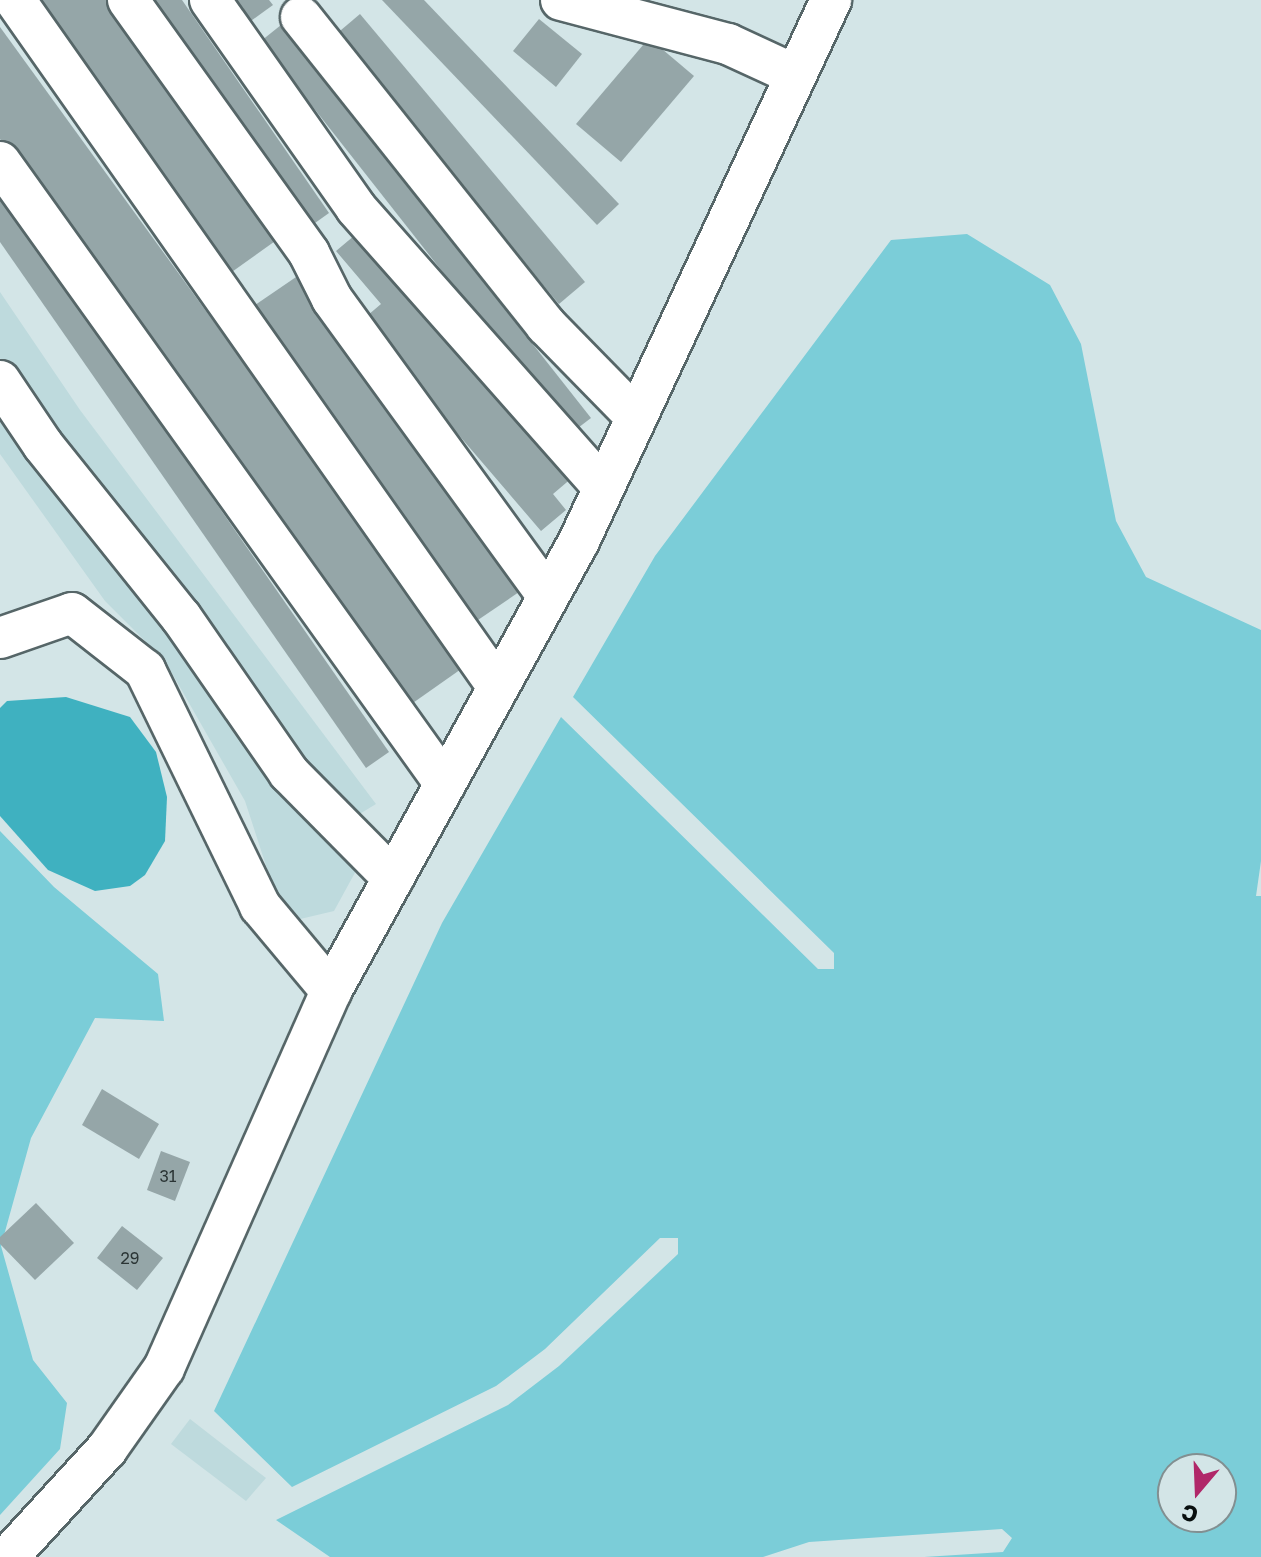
<!DOCTYPE html>
<html>
<head>
<meta charset="utf-8">
<style>
	body { margin:0 }
	#map { position:relative; width:1261px; height:1557px; overflow:hidden; background:#d3e5e7; font-family:"Golos Text",sans-serif }
	div>[style] { position:absolute }
	[style*='--x'] { left:calc(var(--x)*1px); top:calc(var(--y)*1px); width:calc(var(--w)*1px); rotate:calc(var(--a)*1deg) }
	.built>* { inset:0; background:#bedadd }
	.green>* { inset:0; background:#7bcdd8 }
	.water>* { inset:0; background:#3fb1c0 }
	.building>* { inset:0; background:#95a6a8 }
	.roads { filter:drop-shadow(2px 0 #566668) drop-shadow(-2px 0 #566668) drop-shadow(0 2px #566668) drop-shadow(0 -2px #566668) }
	.minor>* { height:40px; margin:-20px; padding:0 20px; transform-origin:20px; border-radius:20px; background:#fff }
	span { translate:-50% -50%; white-space:nowrap; text-align:center; line-height:1.15; -webkit-text-stroke:8px #d3e5e7; paint-order:stroke }
	.number-label { font-size:16px; color:#2b3535 }
	.number-label span { -webkit-text-stroke-width:0 }
	.north { position:absolute; left:1157px; top:1453px; width:80px; height:80px; box-sizing:border-box; background:#d3e5e7; border:2px solid #828f91; border-radius:50%; rotate:199deg; font-size:22px; font-weight:700; line-height:32px; text-align:center; color:#080f0f }
	.north::after { content:''; display:block; margin:auto; width:28px; height:36px; background:#b02769; clip-path:polygon(50% 0,100% 100%,50% 72%,0 100%) }
</style>
</head>
<body>
<div id="map">
	<div class="built">
		<div style="clip-path:polygon(0 292px,80px 410px,376px 804px,348px 821px,316px 772px,48px 429px,0 358px)"></div>
		<div style="clip-path:polygon(0 397px,219px 701px,264px 774px,302px 804px,357px 869px,334px 911px,296px 920px,272px 884px,245px 801px,165px 661px,105px 601px,0 454px)"></div>
		<div style="clip-path:polygon(190px 1419px,266px 1478px,246px 1501px,171px 1444px)"></div>
	</div>
	<div class="green">
		<div style="clip-path:polygon(evenodd,967px 234px,1050px 285px,1081px 344px,1116px 521px,1146px 577px,1261px 630px,1261px 861px,1256px 896px,1261px 896px,1261px 1557px,924px 1557px,1003px 1552px,1012px 1538px,1002px 1529px,809px 1542px,763px 1557px,330px 1557px,276px 1520px,508px 1405px,559px 1366px,678px 1254px,678px 1238px,660px 1238px,545px 1349px,496px 1386px,292px 1487px,214px 1411px,442px 923px,561px 717px,818px 969px,834px 969px,834px 953px,573px 697px,655px 556px,891px 240px,967px 234px,1221px 1469px,1221px 1517px,1173px 1517px,1173px 1469px,1221px 1469px)"></div>
		<div style="clip-path:polygon(0 831px,54px 887px,158px 974px,164px 1021px,95px 1018px,31px 1138px,1px 1246px,33px 1360px,67px 1403px,60px 1449px,0 1515px)"></div>
	</div>
	<div class="water">
		<div style="clip-path:polygon(66px 697px,130px 717px,156px 752px,167px 797px,165px 841px,145px 875px,130px 886px,95px 891px,48px 870px,0 816px,0 708px,7px 701px)"></div>
	</div>
	<div class="building">
		<div style="clip-path:polygon(35px 0,110px 0,278px 239px,229px 274px)"></div>
		<div style="clip-path:polygon(150px 0,182px 0,329px 213px,308px 228px)"></div>
		<div style="clip-path:polygon(231px 0,269px 0,273px 5px,248px 23px)"></div>
		<div style="clip-path:polygon(382px 0,424px 0,619px 204px,597px 225px)"></div>
		<div style="clip-path:polygon(360px 14px,585px 282px,559px 304px,334px 36px)"></div>
		<div style="clip-path:polygon(539px 19px,582px 54px,556px 87px,513px 51px)"></div>
		<div style="clip-path:polygon(281px 25px,591px 418px,570px 434px,261px 41px)"></div>
		<div style="clip-path:polygon(0 27px,464px 667px,410px 705px,0 139px)"></div>
		<div style="clip-path:polygon(649px 38px,694px 76px,621px 162px,576px 124px)"></div>
		<div style="clip-path:polygon(0 192px,389px 752px,366px 768px,0 242px)"></div>
		<div style="clip-path:polygon(361px 230px,573px 477px,553px 494px,566px 510px,541px 531px,361px 321px,381px 304px,336px 251px)"></div>
		<div style="clip-path:polygon(299px 275px,519px 592px,472px 624px,252px 307px)"></div>
		<div style="clip-path:polygon(102px 1089px,159px 1124px,139px 1159px,82px 1125px)"></div>
		<div style="clip-path:polygon(161px 1151px,190px 1162px,175px 1201px,147px 1190px)"></div>
		<div style="clip-path:polygon(36px 1203px,74px 1243px,35px 1280px,0 1244px,0 1237px)"></div>
		<div style="clip-path:polygon(122px 1226px,163px 1258px,137px 1290px,97px 1258px)"></div>
	</div>
	<div class="roads">
		<div class="minor">
			<div style="--x:15;--y:0;--w:840;--a:54.89"></div>
			<div style="--x:128;--y:0;--w:311;--a:54.4"></div>
			<div style="--x:309;--y:253;--w:51;--a:63.4"></div>
			<div style="--x:332;--y:299;--w:367;--a:54"></div>
			<div style="--x:210;--y:0;--w:254;--a:54.9"></div>
			<div style="--x:356;--y:208;--w:373;--a:48.5"></div>
			<div style="--x:561;--y:0;--w:173;--a:14.8"></div>
			<div style="--x:728;--y:44;--w:72;--a:24.8"></div>
			<div style="--x:301;--y:17;--w:394;--a:51.5"></div>
			<div style="--x:546;--y:325;--w:129;--a:45.6"></div>
			<div style="--x:0;--y:162;--w:765;--a:54.42"></div>
			<div style="--x:0;--y:381;--w:77;--a:56.1"></div>
			<div style="--x:43;--y:445;--w:221;--a:51.3"></div>
			<div style="--x:181;--y:617;--w:190;--a:55.3"></div>
			<div style="--x:289;--y:773;--w:148;--a:45.3"></div>
			<div style="--x:0;--y:638;--w:76;--a:-19.1"></div>
			<div style="--x:72;--y:613;--w:93;--a:38"></div>
			<div style="--x:145;--y:670;--w:263;--a:64"></div>
			<div style="--x:260;--y:906;--w:111;--a:50.1"></div>
			<div style="--x:8;--y:1557;--w:147;--a:-47.5"></div>
			<div style="--x:107;--y:1449;--w:99;--a:-54.9"></div>
			<div style="--x:164;--y:1368;--w:412;--a:-66.1"></div>
			<div style="--x:331;--y:991;--w:514;--a:-61.14"></div>
			<div style="--x:579;--y:541;--w:597;--a:-65.02"></div>
		</div>
	</div>
	<div class="number-label">
		<span style="left:168px;top:1176px">31</span>
		<span style="left:130px;top:1258px">29</span>
	</div>
	<div class="north">С</div>
</div>
</body>
</html>
